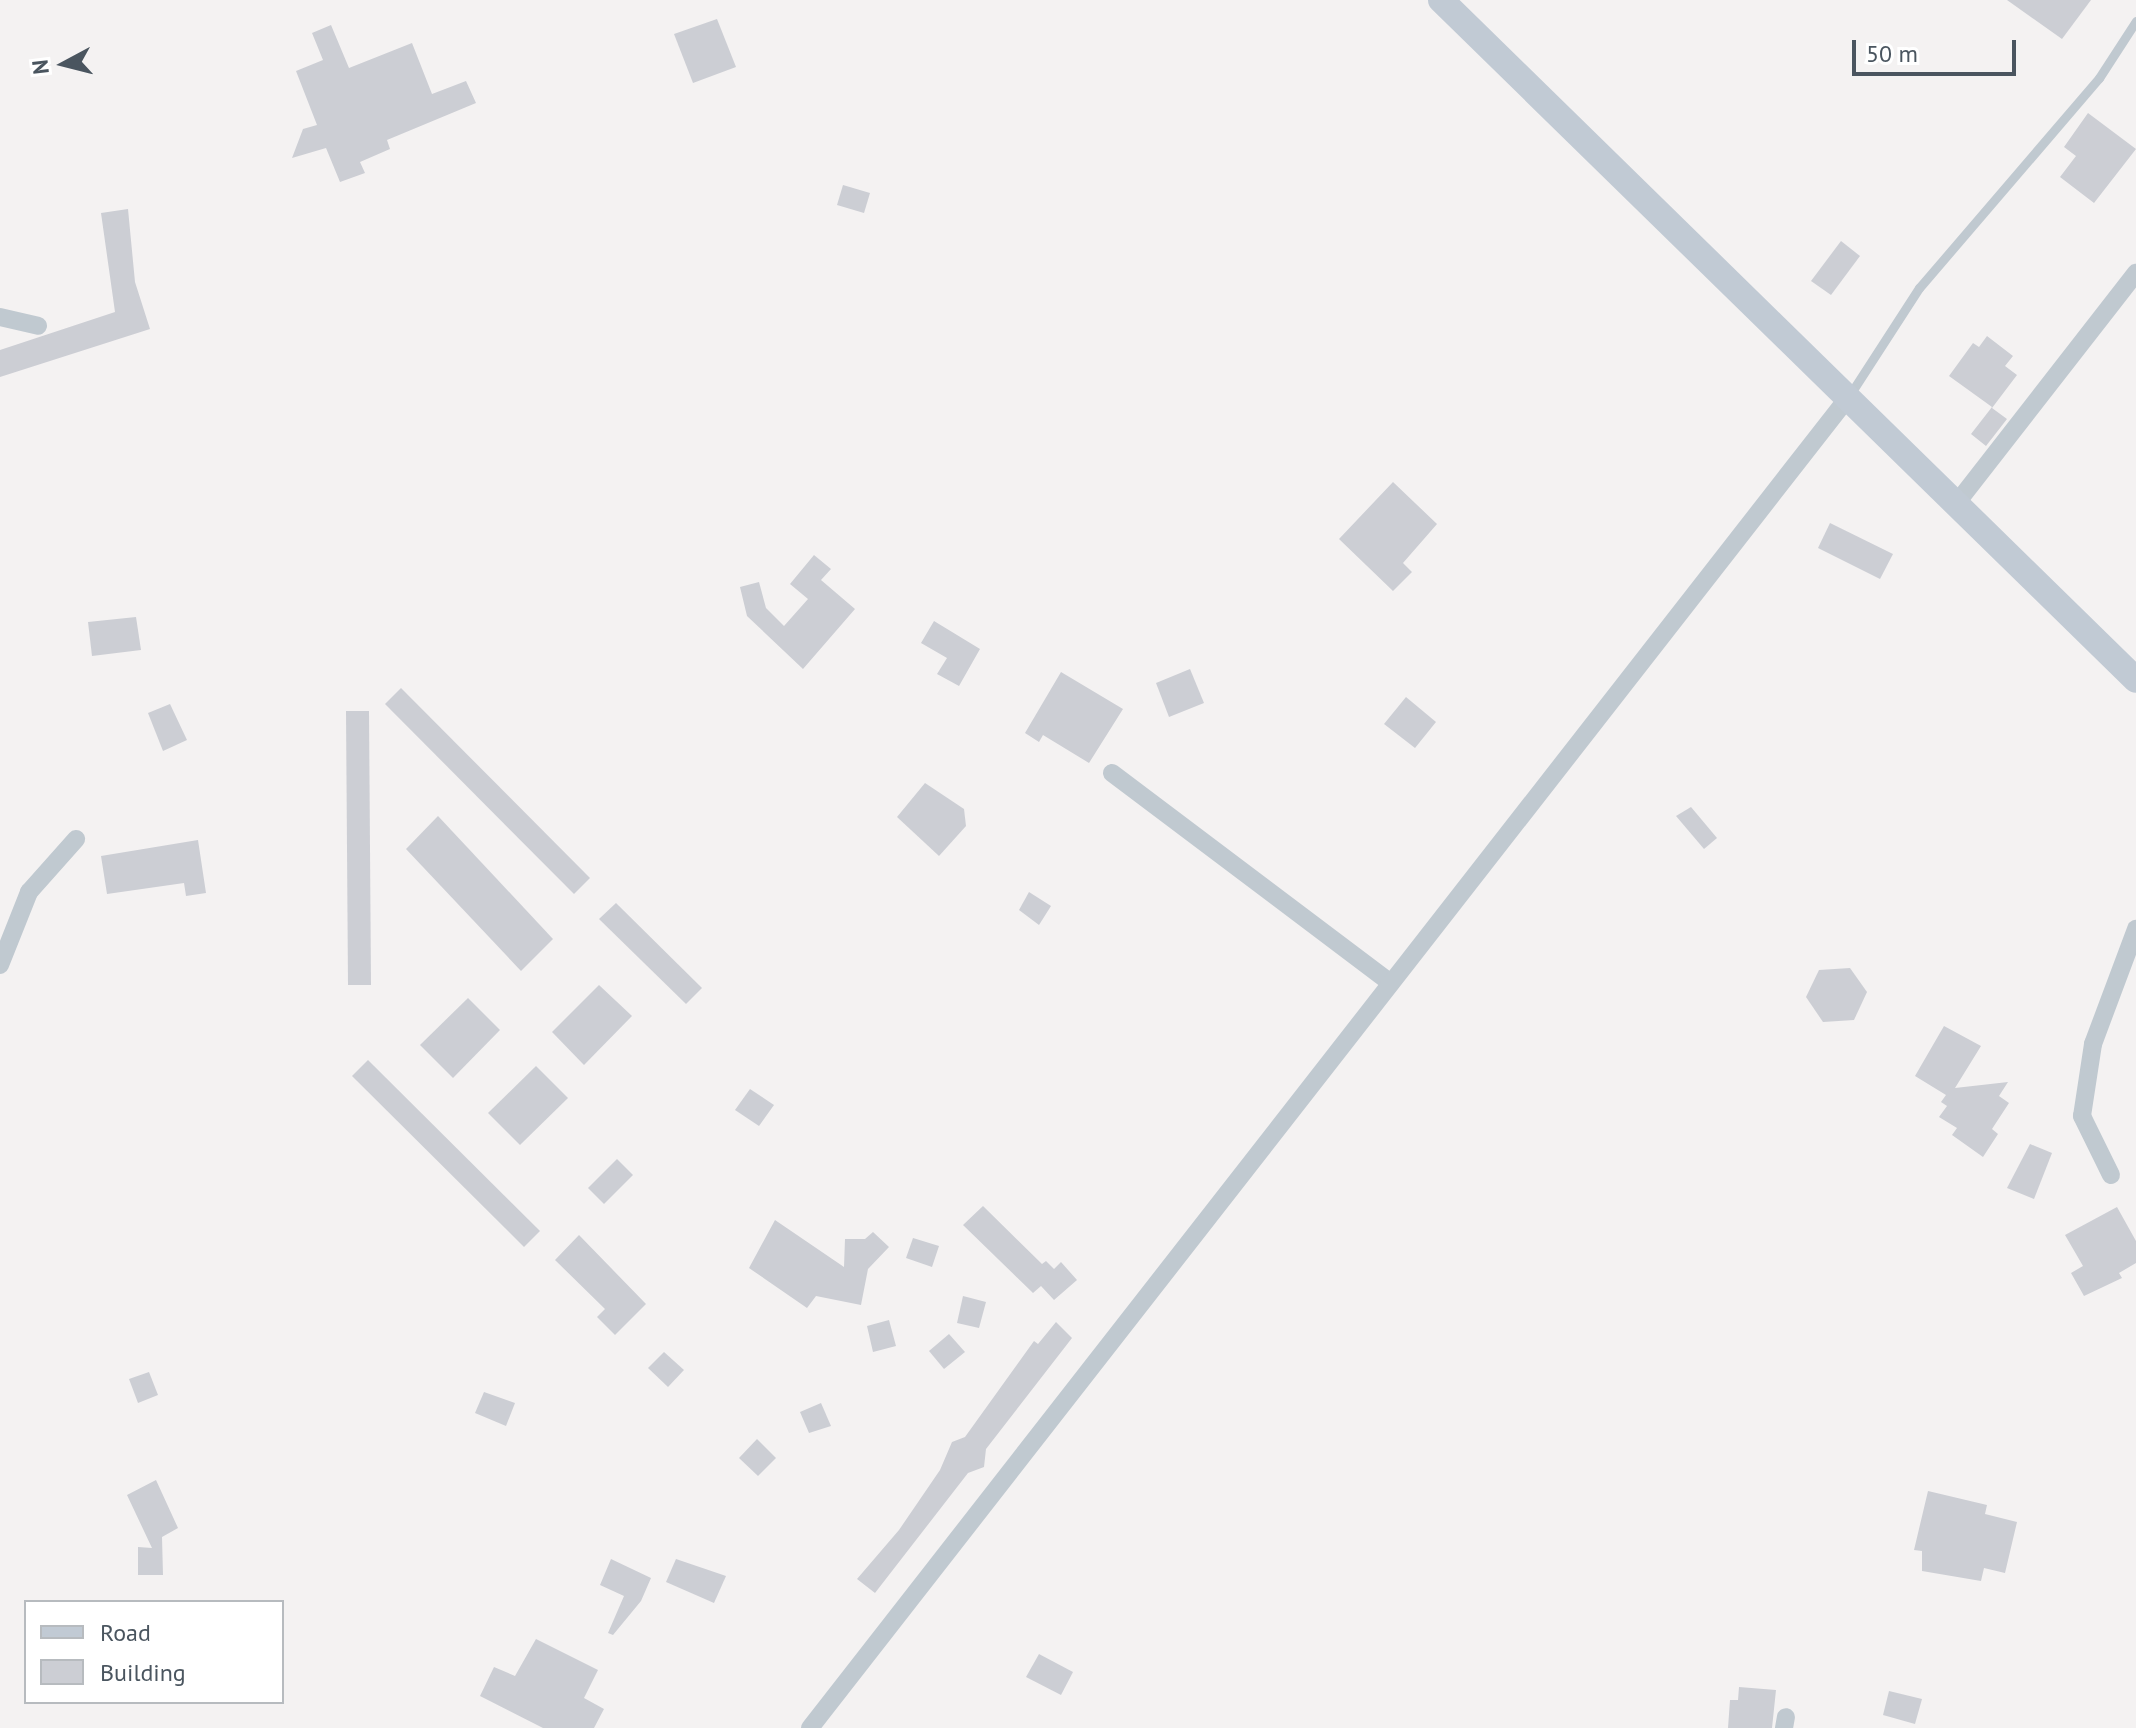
<!DOCTYPE html>
<html>
<head>
<meta charset="utf-8">
<style>
	body { margin:0 }
	#map { position:relative; width:2136px; height:1728px; overflow:hidden; background:#f4f2f2; font-family:"PT Sans",sans-serif }
	div>[style] { position:absolute }
	[style*='--x'] { left:calc(var(--x)*1px); top:calc(var(--y)*1px); width:calc(var(--w)*1px); rotate:calc(var(--a)*1deg) }
	.building>* { inset:0; background:#ccced4 }
	.lane>* { height:9px; margin:-4.5px; padding:0 4.5px; transform-origin:4.5px; border-radius:4.5px; background:#c0c9d0 }
	.street>* { height:18px; margin:-9px; padding:0 9px; transform-origin:9px; border-radius:9px; background:#c0c9d0 }
	.secondary>* { height:26px; margin:-13px; padding:0 13px; transform-origin:13px; border-radius:13px; background:#c1cad4 }
	span { translate:-50% -50%; white-space:nowrap; text-align:center; line-height:1.15; -webkit-text-stroke:8px #fff; paint-order:stroke }
	.legend { position:absolute; left:24px; top:1600px; width:260px; height:104px; box-sizing:border-box; background:#fff; border:2px solid #b7bbbf; margin:0; padding:10px 14px; list-style:none; font-size:24px; color:#4a555f }
	.legend li { display:flex; align-items:center; gap:16px; height:40px }
	.legend b { width:40px; border:2px solid #b7bbbf }
	.north { position:absolute; left:24px; top:24px; width:80px; height:80px; -webkit-text-stroke:6px #fff; paint-order:stroke; rotate:263deg; font-size:22px; font-weight:700; line-height:32px; text-align:center; color:#4a555f }
	.north::after { content:''; display:block; margin:auto; width:28px; height:36px; background:#4a555f; clip-path:polygon(50% 0,100% 100%,50% 72%,0 100%) }
	.scale { position:absolute; left:1852px; top:40px; width:164px; height:36px; box-sizing:border-box; border:4px solid #4a555f; border-top:0; padding-left:10px; font-size:24px; line-height:28px; white-space:nowrap; color:#4a555f; -webkit-text-stroke:6px #fff; paint-order:stroke }
</style>
</head>
<body>
<div id="map">
	<div class="building">
		<div style="clip-path:polygon(2007px 0,2091px 0,2062px 39px)"></div>
		<div style="clip-path:polygon(717px 19px,736px 67px,693px 83px,674px 34px)"></div>
		<div style="clip-path:polygon(331px 25px,349px 68px,412px 43px,432px 94px,466px 81px,476px 103px,387px 140px,390px 149px,360px 162px,365px 173px,340px 182px,326px 148px,292px 158px,303px 129px,317px 125px,296px 71px,323px 60px,312px 33px)"></div>
		<div style="clip-path:polygon(2088px 113px,2136px 149px,2094px 203px,2060px 177px,2076px 156px,2064px 147px)"></div>
		<div style="clip-path:polygon(843px 185px,870px 193px,864px 213px,837px 205px)"></div>
		<div style="clip-path:polygon(128px 209px,135px 282px,150px 329px,0 377px,0 350px,115px 312px,101px 213px)"></div>
		<div style="clip-path:polygon(1841px 241px,1860px 256px,1831px 295px,1811px 281px)"></div>
		<div style="clip-path:polygon(1987px 336px,2013px 356px,2005px 366px,2017px 375px,1992px 408px,2007px 419px,1986px 446px,1971px 434px,1992px 407px,1949px 376px,1973px 343px,1979px 347px)"></div>
		<div style="clip-path:polygon(1393px 482px,1437px 524px,1403px 563px,1412px 572px,1393px 591px,1339px 539px)"></div>
		<div style="clip-path:polygon(1830px 523px,1893px 554px,1880px 579px,1818px 548px)"></div>
		<div style="clip-path:polygon(814px 555px,831px 569px,821px 580px,855px 609px,803px 669px,747px 616px,740px 587px,759px 582px,766px 608px,784px 626px,808px 599px,790px 584px)"></div>
		<div style="clip-path:polygon(136px 617px,141px 650px,92px 656px,88px 622px)"></div>
		<div style="clip-path:polygon(934px 621px,980px 649px,959px 686px,937px 674px,947px 658px,921px 643px)"></div>
		<div style="clip-path:polygon(1190px 669px,1204px 703px,1169px 717px,1156px 683px)"></div>
		<div style="clip-path:polygon(1061px 672px,1123px 709px,1089px 763px,1043px 735px,1039px 742px,1025px 733px)"></div>
		<div style="clip-path:polygon(401px 688px,590px 878px,574px 894px,385px 704px)"></div>
		<div style="clip-path:polygon(1406px 697px,1436px 722px,1415px 748px,1384px 724px)"></div>
		<div style="clip-path:polygon(170px 704px,187px 740px,163px 751px,148px 713px)"></div>
		<div style="clip-path:polygon(346px 711px,369px 711px,371px 985px,348px 985px)"></div>
		<div style="clip-path:polygon(925px 783px,964px 809px,966px 826px,939px 856px,897px 817px)"></div>
		<div style="clip-path:polygon(1691px 807px,1717px 838px,1704px 849px,1676px 816px)"></div>
		<div style="clip-path:polygon(438px 816px,553px 939px,521px 971px,406px 849px)"></div>
		<div style="clip-path:polygon(198px 840px,206px 893px,186px 896px,184px 883px,107px 894px,101px 856px)"></div>
		<div style="clip-path:polygon(1029px 892px,1051px 906px,1039px 925px,1019px 910px)"></div>
		<div style="clip-path:polygon(616px 903px,702px 988px,686px 1004px,599px 919px)"></div>
		<div style="clip-path:polygon(1850px 968px,1867px 992px,1854px 1020px,1823px 1022px,1806px 997px,1819px 970px)"></div>
		<div style="clip-path:polygon(599px 985px,632px 1016px,584px 1065px,552px 1032px)"></div>
		<div style="clip-path:polygon(468px 998px,500px 1030px,453px 1078px,420px 1045px)"></div>
		<div style="clip-path:polygon(1944px 1026px,1981px 1046px,1955px 1088px,2008px 1082px,1999px 1096px,2009px 1103px,1992px 1129px,1998px 1134px,1983px 1157px,1952px 1135px,1957px 1128px,1939px 1117px,1947px 1106px,1941px 1102px,1946px 1095px,1915px 1076px)"></div>
		<div style="clip-path:polygon(368px 1060px,540px 1231px,524px 1247px,352px 1076px)"></div>
		<div style="clip-path:polygon(536px 1066px,568px 1098px,520px 1145px,488px 1113px)"></div>
		<div style="clip-path:polygon(750px 1089px,774px 1105px,759px 1126px,735px 1110px)"></div>
		<div style="clip-path:polygon(2030px 1144px,2052px 1153px,2034px 1199px,2007px 1188px)"></div>
		<div style="clip-path:polygon(617px 1159px,633px 1175px,604px 1204px,588px 1188px)"></div>
		<div style="clip-path:polygon(983px 1206px,1042px 1264px,1046px 1261px,1054px 1269px,1061px 1262px,1077px 1280px,1054px 1300px,1041px 1286px,1033px 1293px,963px 1225px)"></div>
		<div style="clip-path:polygon(2117px 1207px,2136px 1241px,2136px 1263px,2119px 1273px,2122px 1278px,2084px 1296px,2071px 1273px,2083px 1266px,2065px 1235px)"></div>
		<div style="clip-path:polygon(775px 1220px,844px 1267px,845px 1239px,865px 1239px,873px 1232px,889px 1247px,868px 1269px,861px 1305px,816px 1296px,807px 1308px,749px 1268px)"></div>
		<div style="clip-path:polygon(579px 1235px,646px 1304px,615px 1335px,597px 1317px,605px 1309px,555px 1260px)"></div>
		<div style="clip-path:polygon(913px 1238px,939px 1246px,932px 1267px,906px 1258px)"></div>
		<div style="clip-path:polygon(963px 1296px,986px 1302px,979px 1328px,957px 1323px)"></div>
		<div style="clip-path:polygon(889px 1320px,896px 1346px,873px 1352px,867px 1326px)"></div>
		<div style="clip-path:polygon(1056px 1322px,1072px 1338px,986px 1449px,984px 1467px,968px 1473px,875px 1593px,857px 1579px,899px 1530px,940px 1470px,952px 1442px,965px 1437px,1034px 1341px,1038px 1344px)"></div>
		<div style="clip-path:polygon(949px 1334px,965px 1352px,944px 1369px,929px 1351px)"></div>
		<div style="clip-path:polygon(664px 1352px,684px 1370px,668px 1387px,648px 1368px)"></div>
		<div style="clip-path:polygon(149px 1372px,158px 1395px,138px 1403px,129px 1379px)"></div>
		<div style="clip-path:polygon(484px 1392px,515px 1403px,506px 1426px,475px 1413px)"></div>
		<div style="clip-path:polygon(821px 1403px,831px 1426px,809px 1433px,800px 1412px)"></div>
		<div style="clip-path:polygon(757px 1439px,776px 1458px,758px 1476px,739px 1458px)"></div>
		<div style="clip-path:polygon(156px 1480px,178px 1528px,162px 1537px,163px 1575px,138px 1575px,138px 1547px,152px 1548px,127px 1495px)"></div>
		<div style="clip-path:polygon(1928px 1491px,1987px 1505px,1985px 1514px,2017px 1522px,2005px 1573px,1984px 1568px,1981px 1581px,1922px 1571px,1922px 1551px,1914px 1550px)"></div>
		<div style="clip-path:polygon(611px 1559px,651px 1578px,641px 1601px,613px 1635px,608px 1633px,624px 1596px,600px 1585px)"></div>
		<div style="clip-path:polygon(676px 1559px,726px 1576px,714px 1603px,666px 1582px)"></div>
		<div style="clip-path:polygon(536px 1639px,598px 1670px,584px 1698px,604px 1709px,594px 1728px,543px 1728px,480px 1696px,494px 1667px,515px 1676px)"></div>
		<div style="clip-path:polygon(1039px 1654px,1073px 1672px,1061px 1695px,1026px 1677px)"></div>
		<div style="clip-path:polygon(1739px 1687px,1776px 1690px,1772px 1728px,1728px 1728px,1730px 1700px,1738px 1700px)"></div>
		<div style="clip-path:polygon(1889px 1691px,1922px 1699px,1915px 1724px,1883px 1715px)"></div>
	</div>
	<div class="lane">
		<div style="--x:1849;--y:396;--w:129;--a:-57.1"></div>
		<div style="--x:1919;--y:288;--w:277;--a:-49.4"></div>
		<div style="--x:2099;--y:78;--w:68;--a:-57"></div>
	</div>
	<div class="street">
		<div style="--x:0;--y:317;--w:39;--a:13"></div>
		<div style="--x:1956;--y:504;--w:293;--a:-52.1"></div>
		<div style="--x:1112;--y:773;--w:349;--a:37"></div>
		<div style="--x:0;--y:965;--w:79;--a:-68.3"></div>
		<div style="--x:29;--y:892;--w:71;--a:-48.4"></div>
		<div style="--x:2111;--y:1175;--w:66;--a:-116.2"></div>
		<div style="--x:2082;--y:1116;--w:73;--a:-81.3"></div>
		<div style="--x:2093;--y:1044;--w:123;--a:-69.5"></div>
		<div style="--x:810;--y:1728;--w:1686;--a:-52.04"></div>
		<div style="--x:1784;--y:1728;--w:11;--a:-80"></div>
	</div>
	<div class="secondary">
		<div style="--x:1441;--y:0;--w:972;--a:44.37"></div>
	</div>
	<ul class="legend">
	<li><b style="height:10px;background:#c1cad4"></b>Road</li>
	<li><b style="height:22px;background:#ccced4"></b>Building</li>
	</ul>
	<div class="north">N</div>
	<div class="scale">50 m</div>
</div>
</body>
</html>
